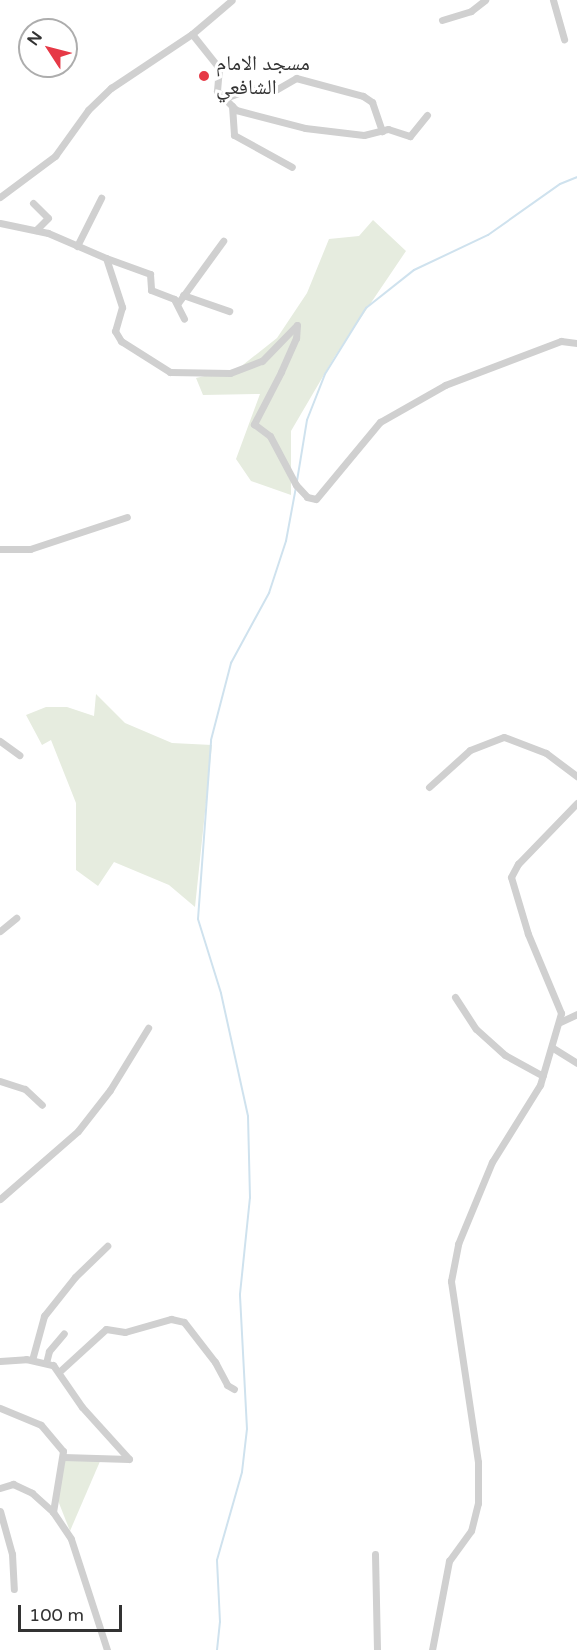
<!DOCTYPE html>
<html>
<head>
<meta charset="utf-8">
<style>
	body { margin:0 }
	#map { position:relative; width:577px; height:1650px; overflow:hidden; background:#fff; font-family:"Varela Round","Noto Naskh Arabic",sans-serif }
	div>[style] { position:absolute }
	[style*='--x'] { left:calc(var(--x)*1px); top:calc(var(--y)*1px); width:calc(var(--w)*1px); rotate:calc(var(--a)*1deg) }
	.green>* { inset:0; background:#e6ecdf }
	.stream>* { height:2px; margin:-1px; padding:0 1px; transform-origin:1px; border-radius:1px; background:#cfe2ee }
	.minor>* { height:7px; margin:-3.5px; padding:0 3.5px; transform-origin:3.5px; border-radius:3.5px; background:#d0d0d0 }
	.dots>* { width:16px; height:16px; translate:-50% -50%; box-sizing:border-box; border:3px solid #fff; border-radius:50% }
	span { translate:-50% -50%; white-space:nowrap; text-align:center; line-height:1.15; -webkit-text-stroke:6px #fff; paint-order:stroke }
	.poi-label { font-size:21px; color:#333 }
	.left { translate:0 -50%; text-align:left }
	.north { position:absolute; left:18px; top:18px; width:60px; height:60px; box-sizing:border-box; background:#fff; border:2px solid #adadad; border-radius:50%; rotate:306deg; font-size:16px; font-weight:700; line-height:24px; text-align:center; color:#333 }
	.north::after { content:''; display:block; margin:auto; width:21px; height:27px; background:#e63946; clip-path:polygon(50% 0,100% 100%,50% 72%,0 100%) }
	.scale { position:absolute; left:18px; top:1605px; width:104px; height:27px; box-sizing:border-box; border:3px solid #333; border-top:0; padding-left:8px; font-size:18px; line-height:21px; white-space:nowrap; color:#333; -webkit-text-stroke:4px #fff; paint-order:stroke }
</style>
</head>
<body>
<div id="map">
	<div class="green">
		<div style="clip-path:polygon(373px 220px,406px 251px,335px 356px,291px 431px,291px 495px,251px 481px,236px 459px,260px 394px,203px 395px,196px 378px,239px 368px,277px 338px,307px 293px,329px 239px,359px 236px)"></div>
		<div style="clip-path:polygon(96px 694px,125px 723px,172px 743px,212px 745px,195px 907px,169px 885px,114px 862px,98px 886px,76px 870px,76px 803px,51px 740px,42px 745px,26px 715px,46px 707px,67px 707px,94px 716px)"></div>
		<div style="clip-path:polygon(66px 1456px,101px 1459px,70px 1531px,57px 1498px)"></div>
	</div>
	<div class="stream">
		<div style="--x:297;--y:481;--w:62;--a:-80.7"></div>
		<div style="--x:307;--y:420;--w:49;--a:-68.6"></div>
		<div style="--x:325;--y:374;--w:78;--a:-58.2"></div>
		<div style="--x:366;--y:308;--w:61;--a:-38.4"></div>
		<div style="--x:414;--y:270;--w:82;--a:-25.3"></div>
		<div style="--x:488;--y:235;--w:88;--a:-35.3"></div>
		<div style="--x:560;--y:184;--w:18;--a:-22"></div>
		<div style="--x:217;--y:1650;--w:28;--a:-84"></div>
		<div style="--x:220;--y:1622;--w:62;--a:-92.8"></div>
		<div style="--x:217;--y:1560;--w:91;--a:-74.1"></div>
		<div style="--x:242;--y:1472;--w:43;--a:-83.4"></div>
		<div style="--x:247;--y:1429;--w:135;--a:-93"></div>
		<div style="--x:240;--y:1294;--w:97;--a:-84.1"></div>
		<div style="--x:250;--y:1198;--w:82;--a:-91.4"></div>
		<div style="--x:248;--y:1116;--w:126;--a:-102.4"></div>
		<div style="--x:221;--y:993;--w:77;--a:-107.3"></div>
		<div style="--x:198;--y:919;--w:179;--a:-85.8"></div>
		<div style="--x:211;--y:740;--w:80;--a:-75.4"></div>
		<div style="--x:231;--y:663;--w:80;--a:-61.5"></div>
		<div style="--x:269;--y:593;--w:55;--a:-71.9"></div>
		<div style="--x:286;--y:541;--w:55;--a:-79.5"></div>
	</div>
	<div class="minor">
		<div style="--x:553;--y:0;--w:41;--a:74.2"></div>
		<div style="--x:442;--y:20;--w:30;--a:-17"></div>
		<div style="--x:471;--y:11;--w:18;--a:-38"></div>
		<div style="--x:192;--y:34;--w:43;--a:51.5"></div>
		<div style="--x:219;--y:68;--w:23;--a:95"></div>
		<div style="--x:217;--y:91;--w:27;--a:45"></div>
		<div style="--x:236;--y:110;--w:71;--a:14.6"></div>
		<div style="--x:305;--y:128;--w:59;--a:6.8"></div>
		<div style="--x:364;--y:135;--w:25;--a:-14"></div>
		<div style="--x:388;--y:129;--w:23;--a:18"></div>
		<div style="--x:410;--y:136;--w:27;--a:-51"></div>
		<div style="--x:225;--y:98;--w:29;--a:-20"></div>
		<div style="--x:252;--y:88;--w:20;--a:11"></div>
		<div style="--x:272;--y:92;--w:28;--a:-30"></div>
		<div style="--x:296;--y:78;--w:69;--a:15"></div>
		<div style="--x:363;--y:96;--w:11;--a:34"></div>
		<div style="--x:372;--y:102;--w:31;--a:71"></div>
		<div style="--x:232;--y:106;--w:29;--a:86"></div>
		<div style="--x:234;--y:135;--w:66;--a:28.9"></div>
		<div style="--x:0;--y:197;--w:69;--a:-36.7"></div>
		<div style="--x:55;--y:156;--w:57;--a:-54.3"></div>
		<div style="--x:88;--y:110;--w:32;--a:-44"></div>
		<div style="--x:111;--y:88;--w:97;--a:-33.7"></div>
		<div style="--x:192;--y:34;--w:52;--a:-40.4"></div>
		<div style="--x:33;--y:203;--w:21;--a:45"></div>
		<div style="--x:48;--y:218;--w:17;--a:135"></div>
		<div style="--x:0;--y:223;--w:49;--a:11.8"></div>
		<div style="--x:48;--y:233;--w:63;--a:23.3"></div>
		<div style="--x:106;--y:258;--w:52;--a:71.9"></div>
		<div style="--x:122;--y:307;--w:25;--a:106"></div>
		<div style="--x:115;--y:331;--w:12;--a:59"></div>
		<div style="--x:121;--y:341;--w:58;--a:32.3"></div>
		<div style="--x:170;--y:372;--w:60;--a:1"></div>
		<div style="--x:230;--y:373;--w:34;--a:-21"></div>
		<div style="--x:262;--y:361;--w:50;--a:-45.8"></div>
		<div style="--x:297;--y:325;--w:13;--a:94"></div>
		<div style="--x:296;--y:338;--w:37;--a:114"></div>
		<div style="--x:281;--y:372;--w:59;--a:117.4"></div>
		<div style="--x:254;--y:424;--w:20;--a:37"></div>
		<div style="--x:270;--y:436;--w:55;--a:62"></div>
		<div style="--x:296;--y:485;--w:16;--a:47"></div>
		<div style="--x:307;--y:497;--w:9;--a:13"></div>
		<div style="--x:316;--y:499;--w:100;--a:-50.3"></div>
		<div style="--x:380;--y:422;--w:75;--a:-29.6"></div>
		<div style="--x:445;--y:385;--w:124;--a:-20.8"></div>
		<div style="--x:561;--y:341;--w:16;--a:7"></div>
		<div style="--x:77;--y:246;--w:54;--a:-63.4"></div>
		<div style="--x:106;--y:258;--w:47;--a:20"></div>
		<div style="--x:150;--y:274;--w:16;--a:86"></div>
		<div style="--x:151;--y:290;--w:25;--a:21"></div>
		<div style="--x:174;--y:299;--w:22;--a:63"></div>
		<div style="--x:183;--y:295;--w:49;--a:19.2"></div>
		<div style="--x:178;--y:303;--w:77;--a:-54"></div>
		<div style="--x:0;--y:549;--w:30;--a:0"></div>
		<div style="--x:30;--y:549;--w:102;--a:-18.3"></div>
		<div style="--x:0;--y:741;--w:24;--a:36"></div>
		<div style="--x:429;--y:787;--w:55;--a:-42.1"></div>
		<div style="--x:470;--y:750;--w:36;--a:-21"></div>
		<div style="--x:504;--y:737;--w:45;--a:20.9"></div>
		<div style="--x:546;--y:753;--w:39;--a:37"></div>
		<div style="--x:0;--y:931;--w:21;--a:-39"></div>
		<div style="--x:455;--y:997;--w:38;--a:57"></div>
		<div style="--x:476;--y:1029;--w:39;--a:42"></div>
		<div style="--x:505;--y:1055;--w:43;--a:28.9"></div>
		<div style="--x:560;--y:1022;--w:19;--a:-25"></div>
		<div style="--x:553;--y:1048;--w:28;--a:32"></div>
		<div style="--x:0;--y:1081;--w:26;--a:18"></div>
		<div style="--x:25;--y:1089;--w:23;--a:43"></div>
		<div style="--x:0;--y:1199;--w:103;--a:-41.1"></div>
		<div style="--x:78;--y:1131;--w:52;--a:-52"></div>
		<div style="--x:110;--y:1090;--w:73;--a:-58.5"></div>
		<div style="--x:32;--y:1360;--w:46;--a:-74.7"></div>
		<div style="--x:44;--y:1316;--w:50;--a:-51.5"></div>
		<div style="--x:75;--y:1277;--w:45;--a:-44.1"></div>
		<div style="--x:0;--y:1361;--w:26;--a:-4"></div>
		<div style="--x:26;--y:1359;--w:28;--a:13"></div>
		<div style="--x:53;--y:1365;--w:51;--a:55.4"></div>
		<div style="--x:82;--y:1407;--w:70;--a:47.9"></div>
		<div style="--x:46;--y:1363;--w:12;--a:-76"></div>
		<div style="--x:49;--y:1351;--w:23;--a:-50"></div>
		<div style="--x:60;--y:1371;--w:62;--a:-42.4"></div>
		<div style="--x:106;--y:1329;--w:19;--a:9"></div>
		<div style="--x:125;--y:1332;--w:48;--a:-15.8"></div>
		<div style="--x:171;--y:1319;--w:13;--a:13"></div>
		<div style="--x:184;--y:1322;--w:51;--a:52.2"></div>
		<div style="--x:215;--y:1362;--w:26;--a:62"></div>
		<div style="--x:227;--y:1385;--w:8;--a:30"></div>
		<div style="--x:0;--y:1408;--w:44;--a:22.5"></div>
		<div style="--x:41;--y:1425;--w:34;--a:50"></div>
		<div style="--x:63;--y:1451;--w:62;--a:99.3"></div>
		<div style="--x:53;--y:1512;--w:32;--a:56"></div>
		<div style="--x:71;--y:1539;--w:117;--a:72"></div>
		<div style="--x:63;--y:1457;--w:66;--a:1.7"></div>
		<div style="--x:0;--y:1488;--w:14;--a:-17"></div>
		<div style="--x:13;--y:1484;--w:21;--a:25"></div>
		<div style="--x:32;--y:1493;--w:28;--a:42"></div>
		<div style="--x:0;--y:1511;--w:45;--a:74.4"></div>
		<div style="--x:12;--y:1554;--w:35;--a:87"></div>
		<div style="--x:375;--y:1554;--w:96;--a:88.8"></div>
		<div style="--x:432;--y:1650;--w:91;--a:-79.2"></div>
		<div style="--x:449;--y:1561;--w:37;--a:-54"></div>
		<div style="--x:471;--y:1531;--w:29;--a:-76"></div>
		<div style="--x:478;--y:1503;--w:41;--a:-90"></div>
		<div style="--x:478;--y:1462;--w:183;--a:-98.5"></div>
		<div style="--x:451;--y:1281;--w:38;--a:-79"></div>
		<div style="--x:458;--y:1244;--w:89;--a:-67.5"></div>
		<div style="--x:492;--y:1162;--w:91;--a:-58.1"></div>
		<div style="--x:540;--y:1085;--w:75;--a:-73.7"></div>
		<div style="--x:561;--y:1013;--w:86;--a:-112.7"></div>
		<div style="--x:528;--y:934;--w:59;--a:-106.6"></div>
		<div style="--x:511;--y:877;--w:15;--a:-62"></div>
		<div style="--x:518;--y:864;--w:85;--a:-46"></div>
	</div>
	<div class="dots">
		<div style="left:204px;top:76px;background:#e63946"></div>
	</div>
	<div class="poi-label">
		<span class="left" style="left:216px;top:76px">مسجد الامام<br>الشافعي</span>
	</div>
	<div class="north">N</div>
	<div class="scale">100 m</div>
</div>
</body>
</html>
